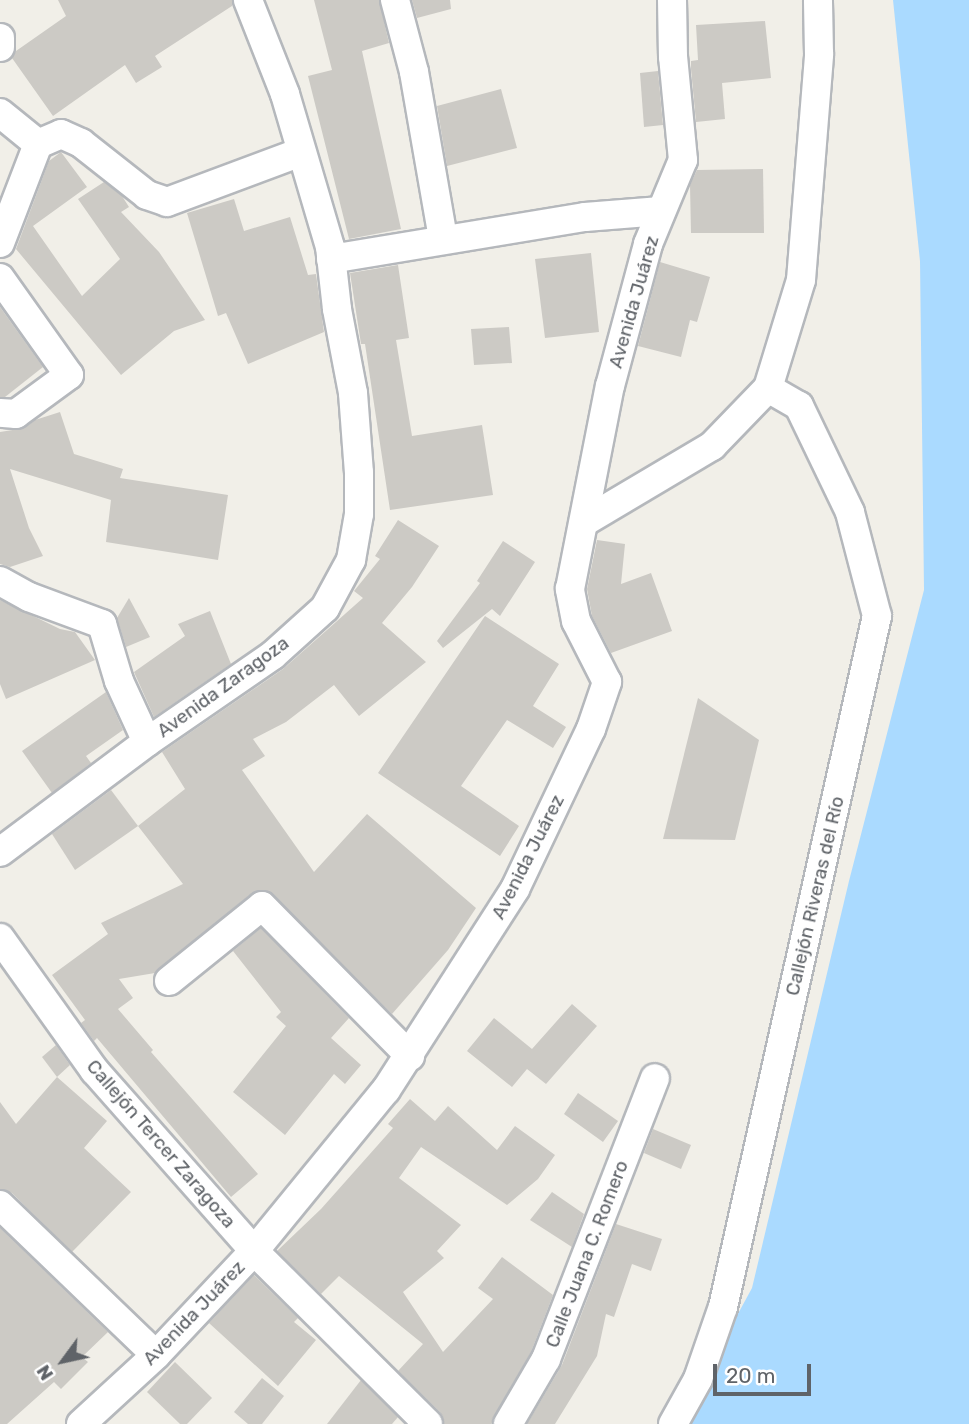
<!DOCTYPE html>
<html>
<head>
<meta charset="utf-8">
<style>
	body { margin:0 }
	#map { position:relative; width:969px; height:1424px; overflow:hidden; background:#f1efe8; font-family:Rubik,sans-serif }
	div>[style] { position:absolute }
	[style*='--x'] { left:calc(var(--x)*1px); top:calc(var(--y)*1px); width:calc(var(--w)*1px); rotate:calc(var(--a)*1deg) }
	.water>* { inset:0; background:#aadaff }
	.building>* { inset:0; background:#cccac5 }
	.roads { filter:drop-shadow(2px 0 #b5b8bc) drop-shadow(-2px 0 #b5b8bc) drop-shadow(0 2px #b5b8bc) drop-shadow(0 -2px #b5b8bc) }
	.minor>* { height:28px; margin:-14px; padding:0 14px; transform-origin:14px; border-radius:14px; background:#fff }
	span { translate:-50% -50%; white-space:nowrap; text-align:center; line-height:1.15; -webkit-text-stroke:5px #fff; paint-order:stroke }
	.street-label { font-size:19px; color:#5f6368 }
	.north { position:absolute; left:28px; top:1326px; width:70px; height:70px; -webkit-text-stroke:5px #fff; paint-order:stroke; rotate:237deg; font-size:19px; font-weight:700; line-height:28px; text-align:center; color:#5f6368 }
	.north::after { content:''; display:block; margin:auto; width:24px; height:32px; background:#5f6368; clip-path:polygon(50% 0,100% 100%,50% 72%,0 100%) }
	.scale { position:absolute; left:713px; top:1364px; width:98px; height:32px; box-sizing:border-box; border:4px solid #5f6368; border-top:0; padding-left:9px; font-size:21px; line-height:24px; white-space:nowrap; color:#5f6368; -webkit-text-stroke:5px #fff; paint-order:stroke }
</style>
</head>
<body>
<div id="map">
	<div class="water">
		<div style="clip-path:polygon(893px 0,969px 0,969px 1424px,678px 1424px,752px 1288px,849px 881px,924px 590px,920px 261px)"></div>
	</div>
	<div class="building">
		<div style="clip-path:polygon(58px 0,232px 0,232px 6px,155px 56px,162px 67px,136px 83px,125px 65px,53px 116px,12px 58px,16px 51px,66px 16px)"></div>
		<div style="clip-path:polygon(314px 0,379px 0,389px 43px,362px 51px,401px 229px,349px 239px,308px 76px,332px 70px)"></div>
		<div style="clip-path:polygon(412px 0,450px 0,451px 9px,417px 18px)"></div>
		<div style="clip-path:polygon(765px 21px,771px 78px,722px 83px,725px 119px,696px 122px,691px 69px,691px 61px,698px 60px,696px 25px)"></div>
		<div style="clip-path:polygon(658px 71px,663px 125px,644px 127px,640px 73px)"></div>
		<div style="clip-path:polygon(501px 89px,517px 148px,447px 166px,437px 106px)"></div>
		<div style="clip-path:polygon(61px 152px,87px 187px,33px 226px,82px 296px,120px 259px,78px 199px,104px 182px,122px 196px,129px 207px,121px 212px,159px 252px,205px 320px,174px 331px,121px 375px,16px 249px,49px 161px)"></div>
		<div style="clip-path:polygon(763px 169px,764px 233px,691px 233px,690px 185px,697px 170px)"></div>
		<div style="clip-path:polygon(234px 199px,244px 231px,290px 217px,308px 275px,316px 274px,324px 332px,248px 364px,226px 313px,218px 316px,187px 213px)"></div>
		<div style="clip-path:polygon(591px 253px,599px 332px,545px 338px,535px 259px)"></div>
		<div style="clip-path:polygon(660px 262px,710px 277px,697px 322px,690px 320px,681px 357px,638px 346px)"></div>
		<div style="clip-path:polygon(398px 265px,409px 338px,396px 340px,412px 436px,482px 425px,493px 495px,390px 510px,365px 344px,361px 344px,350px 273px)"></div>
		<div style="clip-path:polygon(0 307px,43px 367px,5px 397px,0 397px)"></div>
		<div style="clip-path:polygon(509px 327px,512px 363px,474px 365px,471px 329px)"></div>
		<div style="clip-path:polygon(60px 412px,74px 454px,123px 469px,120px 478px,228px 495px,218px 560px,106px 542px,111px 500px,10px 469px,29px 528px,43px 556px,10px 567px,0 564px,0 432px,25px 428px,35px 420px)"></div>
		<div style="clip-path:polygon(398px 520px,439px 546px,412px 587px,382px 623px,426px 662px,359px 716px,334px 685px,286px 722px,253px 739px,265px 756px,242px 770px,314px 872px,367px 814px,476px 908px,448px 950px,392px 1014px,266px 890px,252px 893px,155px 973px,119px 979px,133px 998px,118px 1009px,153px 1050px,151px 1052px,258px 1174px,231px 1197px,97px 1038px,94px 1041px,81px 1023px,85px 1020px,52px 975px,108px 934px,101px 923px,183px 884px,138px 826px,185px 789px,162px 752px,283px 669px,363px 598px,354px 591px,380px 559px,375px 556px)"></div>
		<div style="clip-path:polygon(597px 540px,625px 544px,621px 584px,651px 573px,672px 631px,611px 653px,592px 616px,587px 589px)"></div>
		<div style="clip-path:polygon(503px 541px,535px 562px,500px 616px,492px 609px,443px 648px,437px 641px,480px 583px,477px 581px)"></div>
		<div style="clip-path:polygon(129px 598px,150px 637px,126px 647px,117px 618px)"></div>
		<div style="clip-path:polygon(0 600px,60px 629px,75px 632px,95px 660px,6px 699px,0 684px)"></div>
		<div style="clip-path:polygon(210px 611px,231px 664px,154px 717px,134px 672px,185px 636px,178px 624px)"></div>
		<div style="clip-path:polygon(485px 616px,559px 664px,533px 706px,566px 727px,553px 748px,507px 720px,461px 786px,519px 826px,500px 856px,378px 773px)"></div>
		<div style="clip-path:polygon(106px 692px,123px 730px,86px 756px,91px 763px,52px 793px,22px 751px)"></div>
		<div style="clip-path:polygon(698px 698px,759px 740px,735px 840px,663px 839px)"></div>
		<div style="clip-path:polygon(111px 790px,138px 826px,75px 870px,52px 834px)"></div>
		<div style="clip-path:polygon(261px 928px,349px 1018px,331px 1038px,361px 1065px,345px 1084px,334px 1074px,285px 1135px,233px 1092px,286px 1026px,276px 1017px,281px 1012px,233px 951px)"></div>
		<div style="clip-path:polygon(572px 1004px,597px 1026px,546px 1084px,527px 1069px,512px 1087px,467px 1051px,494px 1018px,532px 1049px)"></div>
		<div style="clip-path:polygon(56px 1045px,70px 1065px,57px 1077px,42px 1057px)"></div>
		<div style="clip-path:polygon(57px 1077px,107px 1121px,84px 1148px,131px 1192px,72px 1252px,12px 1193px,0 1189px,0 1102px,16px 1124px)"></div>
		<div style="clip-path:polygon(578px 1093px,618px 1121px,603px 1142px,564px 1114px)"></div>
		<div style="clip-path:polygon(410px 1099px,435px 1121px,448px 1106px,497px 1150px,515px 1126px,555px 1155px,538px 1179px,507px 1205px,421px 1147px,399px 1178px,461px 1225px,437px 1251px,444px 1258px,403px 1292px,443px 1352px,493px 1299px,478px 1288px,502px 1257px,553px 1295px,531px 1352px,491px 1424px,444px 1424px,440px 1412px,398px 1371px,423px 1344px,339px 1276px,321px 1294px,277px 1251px,321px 1209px,393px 1128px,388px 1124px)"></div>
		<div style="clip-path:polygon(653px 1129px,691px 1145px,681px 1169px,644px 1153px)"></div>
		<div style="clip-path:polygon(552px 1192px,584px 1214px,572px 1247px,530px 1220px)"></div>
		<div style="clip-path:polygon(616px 1224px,662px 1239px,651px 1271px,632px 1264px,614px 1317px,606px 1314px,597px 1356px,555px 1424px,527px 1424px,562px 1365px)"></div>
		<div style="clip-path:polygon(0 1228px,108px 1332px,82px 1357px,88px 1362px,61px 1389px,54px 1382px,7px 1424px,0 1424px)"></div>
		<div style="clip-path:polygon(254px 1275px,298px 1318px,294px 1322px,316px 1340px,278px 1386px,209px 1323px)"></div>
		<div style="clip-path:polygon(175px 1362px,212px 1398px,187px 1424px,180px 1424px,147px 1392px)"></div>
		<div style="clip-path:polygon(262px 1378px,284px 1396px,262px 1424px,248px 1424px,234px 1412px)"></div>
		<div style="clip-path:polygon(361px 1380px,398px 1417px,392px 1424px,327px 1424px)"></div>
	</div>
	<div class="roads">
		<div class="minor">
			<div style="--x:395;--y:0;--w:74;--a:75.2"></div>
			<div style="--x:414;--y:72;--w:169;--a:80.1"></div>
			<div style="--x:0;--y:38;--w:9;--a:90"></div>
			<div style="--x:0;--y:113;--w:49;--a:39.2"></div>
			<div style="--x:38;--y:144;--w:25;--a:-23"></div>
			<div style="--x:61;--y:134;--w:22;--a:24"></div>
			<div style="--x:81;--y:143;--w:84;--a:38.2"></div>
			<div style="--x:147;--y:195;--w:21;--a:19"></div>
			<div style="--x:167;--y:202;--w:143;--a:-20.5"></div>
			<div style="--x:0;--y:243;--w:106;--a:-69"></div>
			<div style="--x:331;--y:259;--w:257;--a:-9.4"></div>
			<div style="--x:585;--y:217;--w:76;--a:-4.5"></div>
			<div style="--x:0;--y:278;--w:119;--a:54.6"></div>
			<div style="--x:69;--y:375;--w:66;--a:143.7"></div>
			<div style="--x:16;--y:414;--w:16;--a:-176"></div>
			<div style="--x:584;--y:522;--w:149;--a:-30.7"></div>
			<div style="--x:712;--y:446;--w:81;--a:-46"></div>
			<div style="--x:768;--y:388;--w:113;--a:-73"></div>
			<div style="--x:801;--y:280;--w:227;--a:-85.4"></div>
			<div style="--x:819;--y:54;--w:54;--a:-91.1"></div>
			<div style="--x:0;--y:581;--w:33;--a:29"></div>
			<div style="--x:29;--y:597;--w:78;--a:20.3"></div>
			<div style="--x:102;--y:624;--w:59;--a:73.4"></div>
			<div style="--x:119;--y:681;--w:67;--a:65.3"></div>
			<div style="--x:0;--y:852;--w:184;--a:-36.8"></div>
			<div style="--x:147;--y:742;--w:153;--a:-34.6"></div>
			<div style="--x:273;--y:655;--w:70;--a:-42.1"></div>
			<div style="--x:325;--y:608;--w:55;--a:-61.6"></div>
			<div style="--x:351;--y:560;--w:47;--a:-80.1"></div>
			<div style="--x:359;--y:514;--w:41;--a:-90"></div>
			<div style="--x:359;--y:473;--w:80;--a:-94.3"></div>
			<div style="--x:353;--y:393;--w:86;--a:-100.8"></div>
			<div style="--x:337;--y:309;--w:62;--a:-96.4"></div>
			<div style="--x:330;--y:247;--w:159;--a:-106.4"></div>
			<div style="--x:285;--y:94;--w:101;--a:-111.5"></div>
			<div style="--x:0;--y:938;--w:163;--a:54.5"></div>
			<div style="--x:95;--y:1071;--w:240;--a:48.5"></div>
			<div style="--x:254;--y:1251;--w:245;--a:44.8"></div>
			<div style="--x:169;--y:981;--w:119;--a:-38.9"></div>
			<div style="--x:262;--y:906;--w:211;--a:45.4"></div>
			<div style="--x:0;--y:1205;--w:216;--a:43.9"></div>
			<div style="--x:81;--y:1424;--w:102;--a:-42.6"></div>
			<div style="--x:156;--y:1355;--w:143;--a:-46.7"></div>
			<div style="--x:254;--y:1251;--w:208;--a:-50.7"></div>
			<div style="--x:386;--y:1090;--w:239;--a:-57.3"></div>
			<div style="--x:515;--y:889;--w:177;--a:-64.6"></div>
			<div style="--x:591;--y:729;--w:50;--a:-71.2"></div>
			<div style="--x:607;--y:682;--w:68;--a:-116.9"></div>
			<div style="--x:576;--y:621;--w:33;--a:-101"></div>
			<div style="--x:570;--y:589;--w:207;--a:-78.9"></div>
			<div style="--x:610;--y:386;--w:147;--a:-75"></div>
			<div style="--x:648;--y:244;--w:91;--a:-67.4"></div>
			<div style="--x:683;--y:160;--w:103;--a:-95.5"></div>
			<div style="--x:673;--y:57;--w:57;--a:-91"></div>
			<div style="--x:508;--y:1424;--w:75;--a:-59.7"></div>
			<div style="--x:546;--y:1359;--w:301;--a:-68.8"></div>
			<div style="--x:673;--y:1424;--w:51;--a:-60.9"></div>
			<div style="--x:698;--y:1379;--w:76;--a:-70.9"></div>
			<div style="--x:723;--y:1307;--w:708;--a:-77.44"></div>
			<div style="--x:877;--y:616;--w:107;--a:-104.6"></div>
			<div style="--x:850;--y:512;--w:118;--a:-115.7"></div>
			<div style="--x:799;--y:406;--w:36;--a:-150"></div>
		</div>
	</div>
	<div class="street-label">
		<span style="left:634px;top:302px;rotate:-74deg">Avenida Juárez</span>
		<span style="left:223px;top:687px;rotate:-36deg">Avenida Zaragoza</span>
		<span style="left:528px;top:857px;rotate:-63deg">Avenida Juárez</span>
		<span style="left:815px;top:896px;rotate:-77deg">Callejón Riveras del Río</span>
		<span style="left:161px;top:1144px;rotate:49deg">Callejón Tercer Zaragoza</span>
		<span style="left:587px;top:1254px;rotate:-69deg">Calle Juana C. Romero</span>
		<span style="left:194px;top:1313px;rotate:-46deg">Avenida Juárez</span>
	</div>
	<div class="north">N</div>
	<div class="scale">20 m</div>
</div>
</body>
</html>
